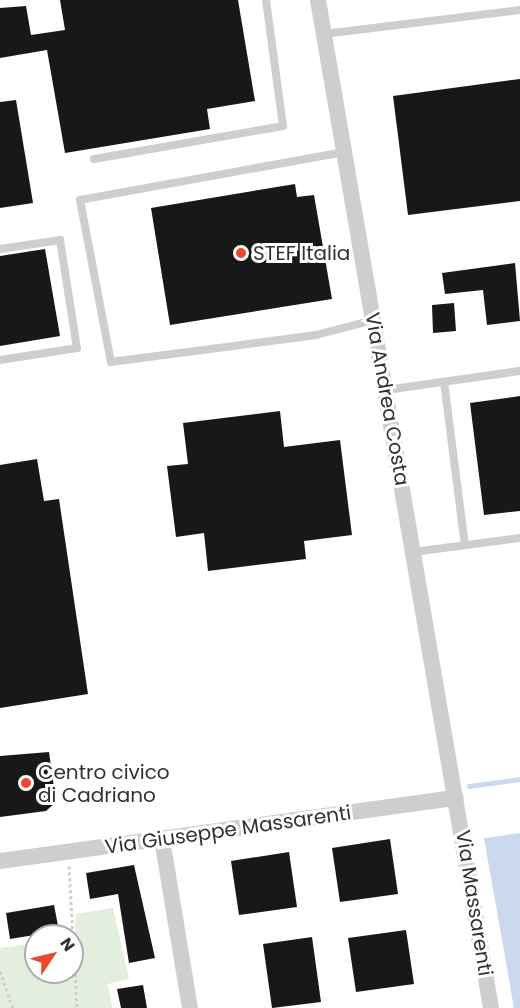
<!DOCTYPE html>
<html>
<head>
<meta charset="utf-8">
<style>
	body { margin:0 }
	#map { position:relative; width:520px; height:1008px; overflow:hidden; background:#fff; font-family:Poppins,sans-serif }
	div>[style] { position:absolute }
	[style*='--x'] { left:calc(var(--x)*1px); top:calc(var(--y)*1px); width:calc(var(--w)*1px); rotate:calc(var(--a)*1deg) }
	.green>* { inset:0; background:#e4eede }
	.water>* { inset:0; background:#cad9ee }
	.stream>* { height:4.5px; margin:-2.25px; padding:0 2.25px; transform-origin:2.25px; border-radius:2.25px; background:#cad9ee }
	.building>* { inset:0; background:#181818 }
	.path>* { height:3px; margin-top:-1.5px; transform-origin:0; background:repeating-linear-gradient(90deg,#cecece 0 3px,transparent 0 6px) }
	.service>* { height:8px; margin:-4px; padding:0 4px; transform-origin:4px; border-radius:4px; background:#cecece }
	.minor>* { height:16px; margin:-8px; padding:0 8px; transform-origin:8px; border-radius:8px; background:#cecece }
	.dots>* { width:16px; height:16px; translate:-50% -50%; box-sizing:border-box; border:3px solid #fff; border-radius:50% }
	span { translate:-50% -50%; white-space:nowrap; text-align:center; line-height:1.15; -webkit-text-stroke:6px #fff; paint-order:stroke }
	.poi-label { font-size:20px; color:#313131 }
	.left { translate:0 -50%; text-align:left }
	.street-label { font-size:20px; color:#313131 }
	.north { position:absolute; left:24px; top:924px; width:60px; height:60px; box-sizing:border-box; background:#fff; border:2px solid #adadad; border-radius:50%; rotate:55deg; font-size:16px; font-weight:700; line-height:24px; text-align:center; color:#313131 }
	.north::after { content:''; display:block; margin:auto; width:21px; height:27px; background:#ec482e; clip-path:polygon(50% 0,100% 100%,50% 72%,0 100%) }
</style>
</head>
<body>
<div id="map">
	<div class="green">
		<div style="clip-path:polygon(113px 908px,129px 979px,108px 984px,112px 1008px,0 1008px,0 948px,36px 943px,36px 972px,72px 972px,76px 914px)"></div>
	</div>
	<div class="water">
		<div style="clip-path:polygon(520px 833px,520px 1008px,514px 1008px,484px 838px)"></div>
	</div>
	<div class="stream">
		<div style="--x:469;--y:786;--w:51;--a:-7.8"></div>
	</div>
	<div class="building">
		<div style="clip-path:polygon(60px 0,238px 0,255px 101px,207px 109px,210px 129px,65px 153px,47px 50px,0 58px,0 8px,26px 6px,31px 35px,65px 30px)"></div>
		<div style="clip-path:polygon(520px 79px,520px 201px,408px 215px,393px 96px)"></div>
		<div style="clip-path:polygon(16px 100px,33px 203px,0 208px,0 102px)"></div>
		<div style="clip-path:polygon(295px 184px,297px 197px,314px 195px,332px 299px,170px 325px,151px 208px)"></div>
		<div style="clip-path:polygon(45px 249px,60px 336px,0 346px,0 256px)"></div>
		<div style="clip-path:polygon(515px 263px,520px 321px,487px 325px,483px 290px,445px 294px,442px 273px)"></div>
		<div style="clip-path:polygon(454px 303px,456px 331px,433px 333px,432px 305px)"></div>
		<div style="clip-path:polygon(520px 396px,520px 511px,484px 515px,470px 403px)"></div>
		<div style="clip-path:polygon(280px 411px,284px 447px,340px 440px,352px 535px,304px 541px,306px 559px,208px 571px,204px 533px,176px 537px,167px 466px,188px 464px,183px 423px)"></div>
		<div style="clip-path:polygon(37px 459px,44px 501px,59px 499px,88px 694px,0 708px,0 465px)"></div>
		<div style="clip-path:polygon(49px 752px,56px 802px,46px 811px,0 817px,0 756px)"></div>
		<div style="clip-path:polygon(390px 839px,398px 894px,340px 902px,332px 848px)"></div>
		<div style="clip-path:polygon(289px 852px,297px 907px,239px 915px,231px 861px)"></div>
		<div style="clip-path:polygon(134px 865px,155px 958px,129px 963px,118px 894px,90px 899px,86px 873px)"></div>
		<div style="clip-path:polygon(54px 905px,59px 931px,10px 939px,6px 913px)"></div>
		<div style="clip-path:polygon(406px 930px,414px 984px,356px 992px,348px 938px)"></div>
		<div style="clip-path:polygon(312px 937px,321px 1002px,272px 1008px,263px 944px)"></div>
		<div style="clip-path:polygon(143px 985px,147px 1008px,121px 1008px,117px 989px)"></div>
	</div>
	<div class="path">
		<div style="--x:69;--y:866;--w:142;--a:86.8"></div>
		<div style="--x:0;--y:971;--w:39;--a:71"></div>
	</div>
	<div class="service">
		<div style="--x:324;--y:34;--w:197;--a:-7"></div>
		<div style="--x:344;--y:152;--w:268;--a:169.7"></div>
		<div style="--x:80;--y:200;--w:165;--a:79.2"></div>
		<div style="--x:111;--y:362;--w:207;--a:-7.5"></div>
		<div style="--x:316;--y:335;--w:59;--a:-14.7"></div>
		<div style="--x:94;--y:159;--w:192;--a:-9.9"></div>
		<div style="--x:283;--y:126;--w:127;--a:-97.7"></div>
		<div style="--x:0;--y:249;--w:61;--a:-8.5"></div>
		<div style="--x:60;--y:240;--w:109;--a:81.1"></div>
		<div style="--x:77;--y:348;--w:78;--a:171.1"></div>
		<div style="--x:444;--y:382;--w:164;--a:82.7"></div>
		<div style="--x:386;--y:390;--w:135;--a:-8.1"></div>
		<div style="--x:413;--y:552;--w:108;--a:-7.5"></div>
	</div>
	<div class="minor">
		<div style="--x:318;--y:0;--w:1023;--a:80.26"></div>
		<div style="--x:162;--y:839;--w:171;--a:80.6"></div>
		<div style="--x:0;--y:861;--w:460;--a:-7.9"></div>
	</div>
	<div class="dots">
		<div style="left:241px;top:253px;background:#ec482e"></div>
		<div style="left:26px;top:783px;background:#ec482e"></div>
	</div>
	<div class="poi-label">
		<span class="left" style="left:253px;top:253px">STEF Italia</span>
		<span class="left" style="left:38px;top:784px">Centro civico<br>di Cadriano</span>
	</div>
	<div class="street-label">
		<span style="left:387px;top:399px;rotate:80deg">Via Andrea Costa</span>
		<span style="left:228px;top:830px;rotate:-8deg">Via Giuseppe Massarenti</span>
		<span style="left:474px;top:903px;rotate:81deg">Via Massarenti</span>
	</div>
	<div class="north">N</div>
</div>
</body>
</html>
